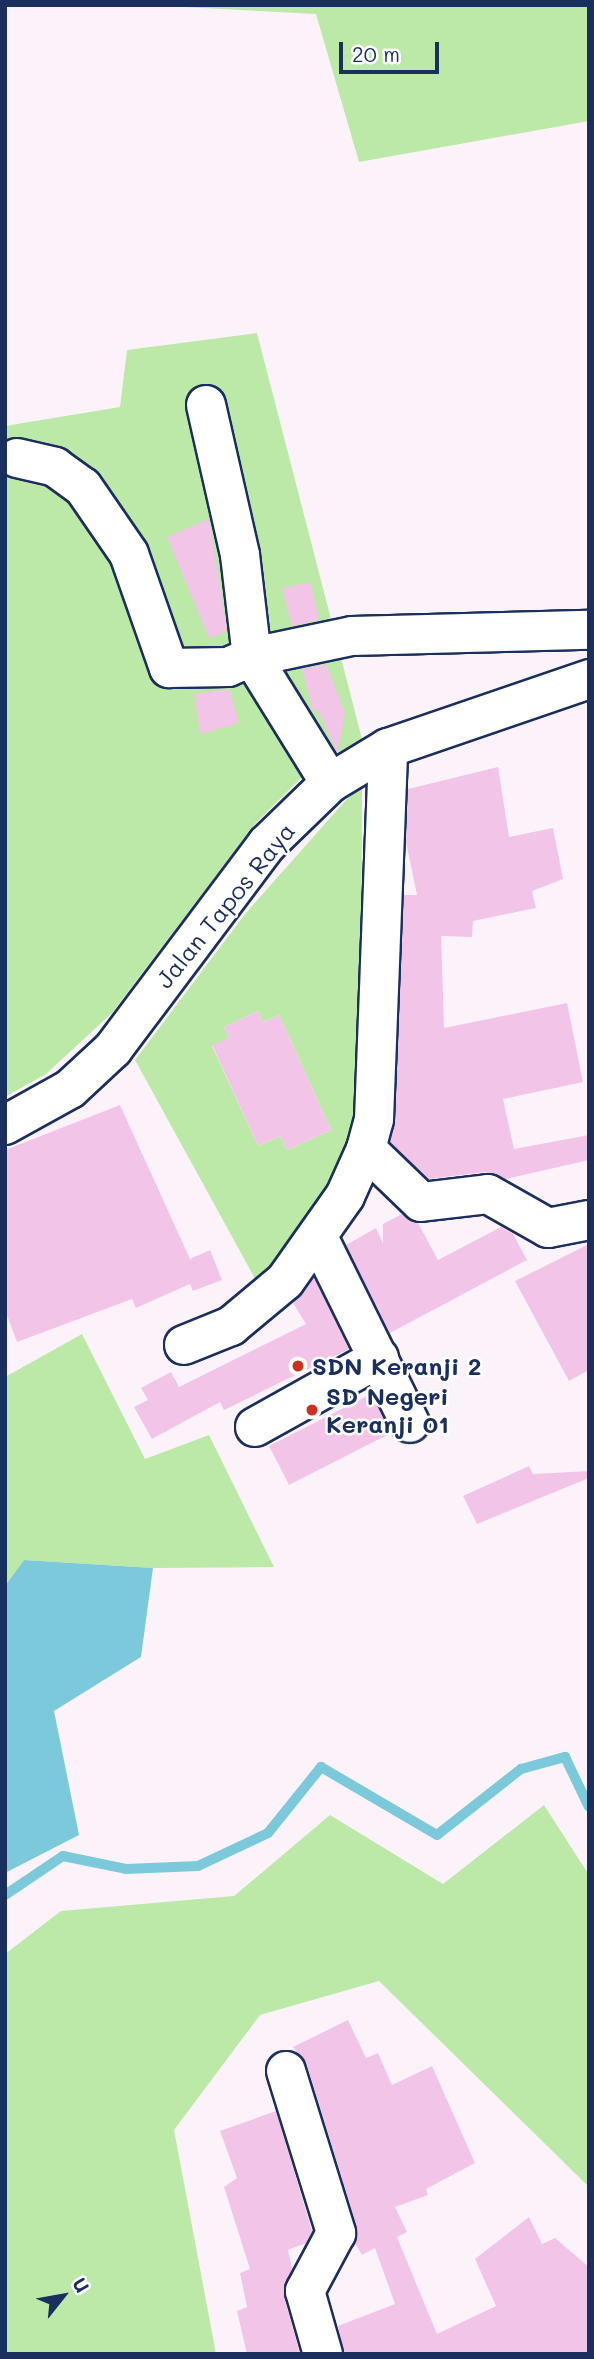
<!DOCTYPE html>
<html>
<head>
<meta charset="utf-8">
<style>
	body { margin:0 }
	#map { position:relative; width:594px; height:2359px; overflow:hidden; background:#fcf3fa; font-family:Mali,sans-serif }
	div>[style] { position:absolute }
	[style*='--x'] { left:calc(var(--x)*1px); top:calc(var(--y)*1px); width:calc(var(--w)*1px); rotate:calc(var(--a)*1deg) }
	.green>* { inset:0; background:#bce9a7 }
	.water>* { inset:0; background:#7dc9dc }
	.stream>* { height:10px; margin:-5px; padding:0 5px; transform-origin:5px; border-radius:5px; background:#7dc9dc }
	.building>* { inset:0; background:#f2c4e8 }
	.roads { filter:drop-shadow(2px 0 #1b2f5e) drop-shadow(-2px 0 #1b2f5e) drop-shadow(0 2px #1b2f5e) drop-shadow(0 -2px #1b2f5e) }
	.minor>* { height:38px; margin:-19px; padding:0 19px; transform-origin:19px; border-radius:19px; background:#fff }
	.major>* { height:38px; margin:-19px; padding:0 19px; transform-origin:19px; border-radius:19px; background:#fff }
	.dots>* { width:19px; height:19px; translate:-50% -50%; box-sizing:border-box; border:4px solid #fff; border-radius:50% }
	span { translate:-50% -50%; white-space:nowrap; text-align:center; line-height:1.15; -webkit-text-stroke:5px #fff; paint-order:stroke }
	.street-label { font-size:24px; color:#1b2f5e }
	.poi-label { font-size:24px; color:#1b2f5e; font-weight:700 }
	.left { translate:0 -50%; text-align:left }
	.frame { position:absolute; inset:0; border:7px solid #1b2f5e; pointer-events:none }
	.north { position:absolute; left:28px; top:2261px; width:70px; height:70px; -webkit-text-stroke:5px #fff; paint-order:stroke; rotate:59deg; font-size:19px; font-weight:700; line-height:28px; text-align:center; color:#1b2f5e }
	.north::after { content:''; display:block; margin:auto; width:24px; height:32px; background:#1b2f5e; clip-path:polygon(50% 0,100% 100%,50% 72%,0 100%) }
	.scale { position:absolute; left:339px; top:42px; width:100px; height:32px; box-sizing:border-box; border:4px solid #1b2f5e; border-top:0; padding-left:9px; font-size:21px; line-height:24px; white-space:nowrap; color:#1b2f5e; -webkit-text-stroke:5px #fff; paint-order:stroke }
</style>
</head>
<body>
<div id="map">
	<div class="green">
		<div style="clip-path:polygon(144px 5px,589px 5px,589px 121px,359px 162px,316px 14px)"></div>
		<div style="clip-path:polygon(257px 333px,362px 739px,338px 752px,317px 734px,305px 774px,254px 825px,112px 1013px,46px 1074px,5px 1097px,5px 426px,120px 407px,127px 350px)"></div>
		<div style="clip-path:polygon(evenodd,362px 782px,361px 1115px,335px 1186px,258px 1284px,135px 1060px,245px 914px,362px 782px,258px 1011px,263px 1022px,279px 1015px,331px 1130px,287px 1150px,280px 1136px,258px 1146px,212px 1046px,229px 1038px,224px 1027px,258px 1011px)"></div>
		<div style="clip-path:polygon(82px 1334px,145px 1459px,209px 1435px,274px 1567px,153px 1568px,24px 1560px,5px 1586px,5px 1377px)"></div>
		<div style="clip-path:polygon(544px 1805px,589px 1875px,589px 2187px,379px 1981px,260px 2015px,174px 2130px,216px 2354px,5px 2354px,5px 1954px,61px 1911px,234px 1896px,330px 1815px,443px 1884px)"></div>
	</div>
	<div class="water">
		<div style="clip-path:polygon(24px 1560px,153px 1568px,141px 1657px,54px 1711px,79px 1835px,5px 1873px,5px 1586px)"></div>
	</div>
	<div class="stream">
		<div style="--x:5;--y:1895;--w:70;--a:-33.9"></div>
		<div style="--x:63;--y:1856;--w:64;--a:11.7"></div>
		<div style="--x:126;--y:1869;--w:72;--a:-2.4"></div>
		<div style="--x:198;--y:1866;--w:77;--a:-25.2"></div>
		<div style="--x:268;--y:1833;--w:85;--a:-51.2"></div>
		<div style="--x:321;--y:1767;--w:134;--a:30.4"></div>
		<div style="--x:437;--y:1835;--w:107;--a:-38.2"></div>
		<div style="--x:521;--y:1769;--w:46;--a:-15.3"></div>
		<div style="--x:565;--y:1757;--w:55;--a:64.4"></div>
	</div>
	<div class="building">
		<div style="clip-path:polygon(209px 519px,227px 631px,209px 638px,167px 537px)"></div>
		<div style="clip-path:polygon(310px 582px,319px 620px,292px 626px,282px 588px)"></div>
		<div style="clip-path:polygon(326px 664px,345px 713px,337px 753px,318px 710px,313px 711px,302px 669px)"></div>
		<div style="clip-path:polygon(229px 689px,239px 723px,200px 734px,194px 694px)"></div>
		<div style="clip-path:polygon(498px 767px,509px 837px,553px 828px,563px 879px,532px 891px,536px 908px,473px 921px,472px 937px,441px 936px,444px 1028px,567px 1003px,583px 1082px,503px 1099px,514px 1149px,589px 1135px,589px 1160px,506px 1179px,485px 1172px,429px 1179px,390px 1142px,404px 895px,417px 895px,406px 842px,408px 789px)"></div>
		<div style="clip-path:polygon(258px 1011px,263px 1022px,279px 1015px,331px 1130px,287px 1150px,280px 1136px,258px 1146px,212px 1045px,229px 1038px,224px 1027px)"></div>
		<div style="clip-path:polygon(120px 1105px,190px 1259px,210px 1250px,222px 1280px,193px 1291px,190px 1284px,136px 1308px,132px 1299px,17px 1342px,5px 1310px,5px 1150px)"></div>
		<div style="clip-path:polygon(402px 1214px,418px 1223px,438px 1260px,501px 1227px,513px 1234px,527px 1260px,390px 1333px,346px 1245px,376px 1228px,383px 1243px,383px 1224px)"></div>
		<div style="clip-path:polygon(589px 1244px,589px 1370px,569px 1381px,515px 1281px)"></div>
		<div style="clip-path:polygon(314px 1278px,349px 1349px,224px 1410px,220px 1402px,152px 1439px,134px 1407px,148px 1400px,141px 1388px,171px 1372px,179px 1387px,306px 1324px,293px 1303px)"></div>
		<div style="clip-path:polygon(371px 1394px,391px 1433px,289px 1485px,269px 1446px)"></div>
		<div style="clip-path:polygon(529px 1466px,533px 1474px,589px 1471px,589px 1478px,477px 1524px,463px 1496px)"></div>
		<div style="clip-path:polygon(348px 2020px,366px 2058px,378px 2053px,392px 2085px,432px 2066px,475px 2163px,426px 2189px,428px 2195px,395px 2207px,407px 2232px,397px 2237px,437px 2334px,496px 2306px,475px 2259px,529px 2217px,542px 2244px,555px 2238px,589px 2267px,589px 2354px,344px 2354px,338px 2326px,395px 2304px,375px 2248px,362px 2255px,355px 2243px,357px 2227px,307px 2065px,293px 2047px)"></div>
		<div style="clip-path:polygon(276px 2111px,312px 2231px,306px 2243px,288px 2250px,292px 2268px,284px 2297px,300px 2354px,247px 2354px,237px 2311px,247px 2307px,240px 2273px,250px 2269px,224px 2187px,237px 2178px,220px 2131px)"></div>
	</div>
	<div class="roads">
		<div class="minor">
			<div style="--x:206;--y:405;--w:154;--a:77.2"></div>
			<div style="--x:240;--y:555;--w:103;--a:83.3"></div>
			<div style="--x:252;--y:657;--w:102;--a:-11.9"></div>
			<div style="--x:352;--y:636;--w:237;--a:-1.5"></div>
			<div style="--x:17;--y:458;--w:39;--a:13"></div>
			<div style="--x:55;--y:467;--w:34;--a:36"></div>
			<div style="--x:83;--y:487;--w:81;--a:55.5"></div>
			<div style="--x:129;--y:554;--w:121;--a:70.7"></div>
			<div style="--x:169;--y:668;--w:59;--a:-1"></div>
			<div style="--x:228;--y:667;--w:26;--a:-23"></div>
			<div style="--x:252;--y:657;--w:148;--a:58.2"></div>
			<div style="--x:366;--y:1149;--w:76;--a:43.9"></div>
			<div style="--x:421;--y:1202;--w:67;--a:-6.8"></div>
			<div style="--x:488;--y:1194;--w:69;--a:29.5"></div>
			<div style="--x:548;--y:1228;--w:42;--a:-11"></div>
			<div style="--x:319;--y:1239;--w:205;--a:63.7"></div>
			<div style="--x:184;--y:1345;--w:51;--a:-22"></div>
			<div style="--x:231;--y:1326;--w:70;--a:-39.8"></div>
			<div style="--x:285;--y:1281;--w:104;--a:-54.8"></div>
			<div style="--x:345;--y:1196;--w:51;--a:-65.9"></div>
			<div style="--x:366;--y:1149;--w:31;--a:-75"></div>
			<div style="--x:374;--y:1119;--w:371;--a:-87.8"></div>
			<div style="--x:255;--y:1427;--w:142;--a:-29.1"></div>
			<div style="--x:286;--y:2071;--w:170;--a:72.8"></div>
			<div style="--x:336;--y:2233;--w:66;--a:118.1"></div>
			<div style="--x:305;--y:2291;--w:66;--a:74.1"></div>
		</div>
		<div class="major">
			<div style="--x:5;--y:1125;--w:74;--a:-29"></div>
			<div style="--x:70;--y:1089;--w:59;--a:-42.9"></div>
			<div style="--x:113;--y:1049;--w:256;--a:-53.1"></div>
			<div style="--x:267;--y:844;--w:88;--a:-44.1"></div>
			<div style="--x:330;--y:783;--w:68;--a:-31.1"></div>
			<div style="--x:388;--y:748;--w:213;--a:-18.9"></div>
		</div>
	</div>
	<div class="dots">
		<div style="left:298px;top:1366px;background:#c8321e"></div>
		<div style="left:312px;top:1410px;background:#c8321e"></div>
	</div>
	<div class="street-label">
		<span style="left:225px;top:905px;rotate:-51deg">Jalan Tapos Raya</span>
	</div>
	<div class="poi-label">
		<span class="left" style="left:312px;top:1366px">SDN Keranji 2</span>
		<span class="left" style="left:326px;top:1410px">SD Negeri<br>Keranji 01</span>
	</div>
	<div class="frame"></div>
	<div class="north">U</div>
	<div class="scale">20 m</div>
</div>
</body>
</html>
